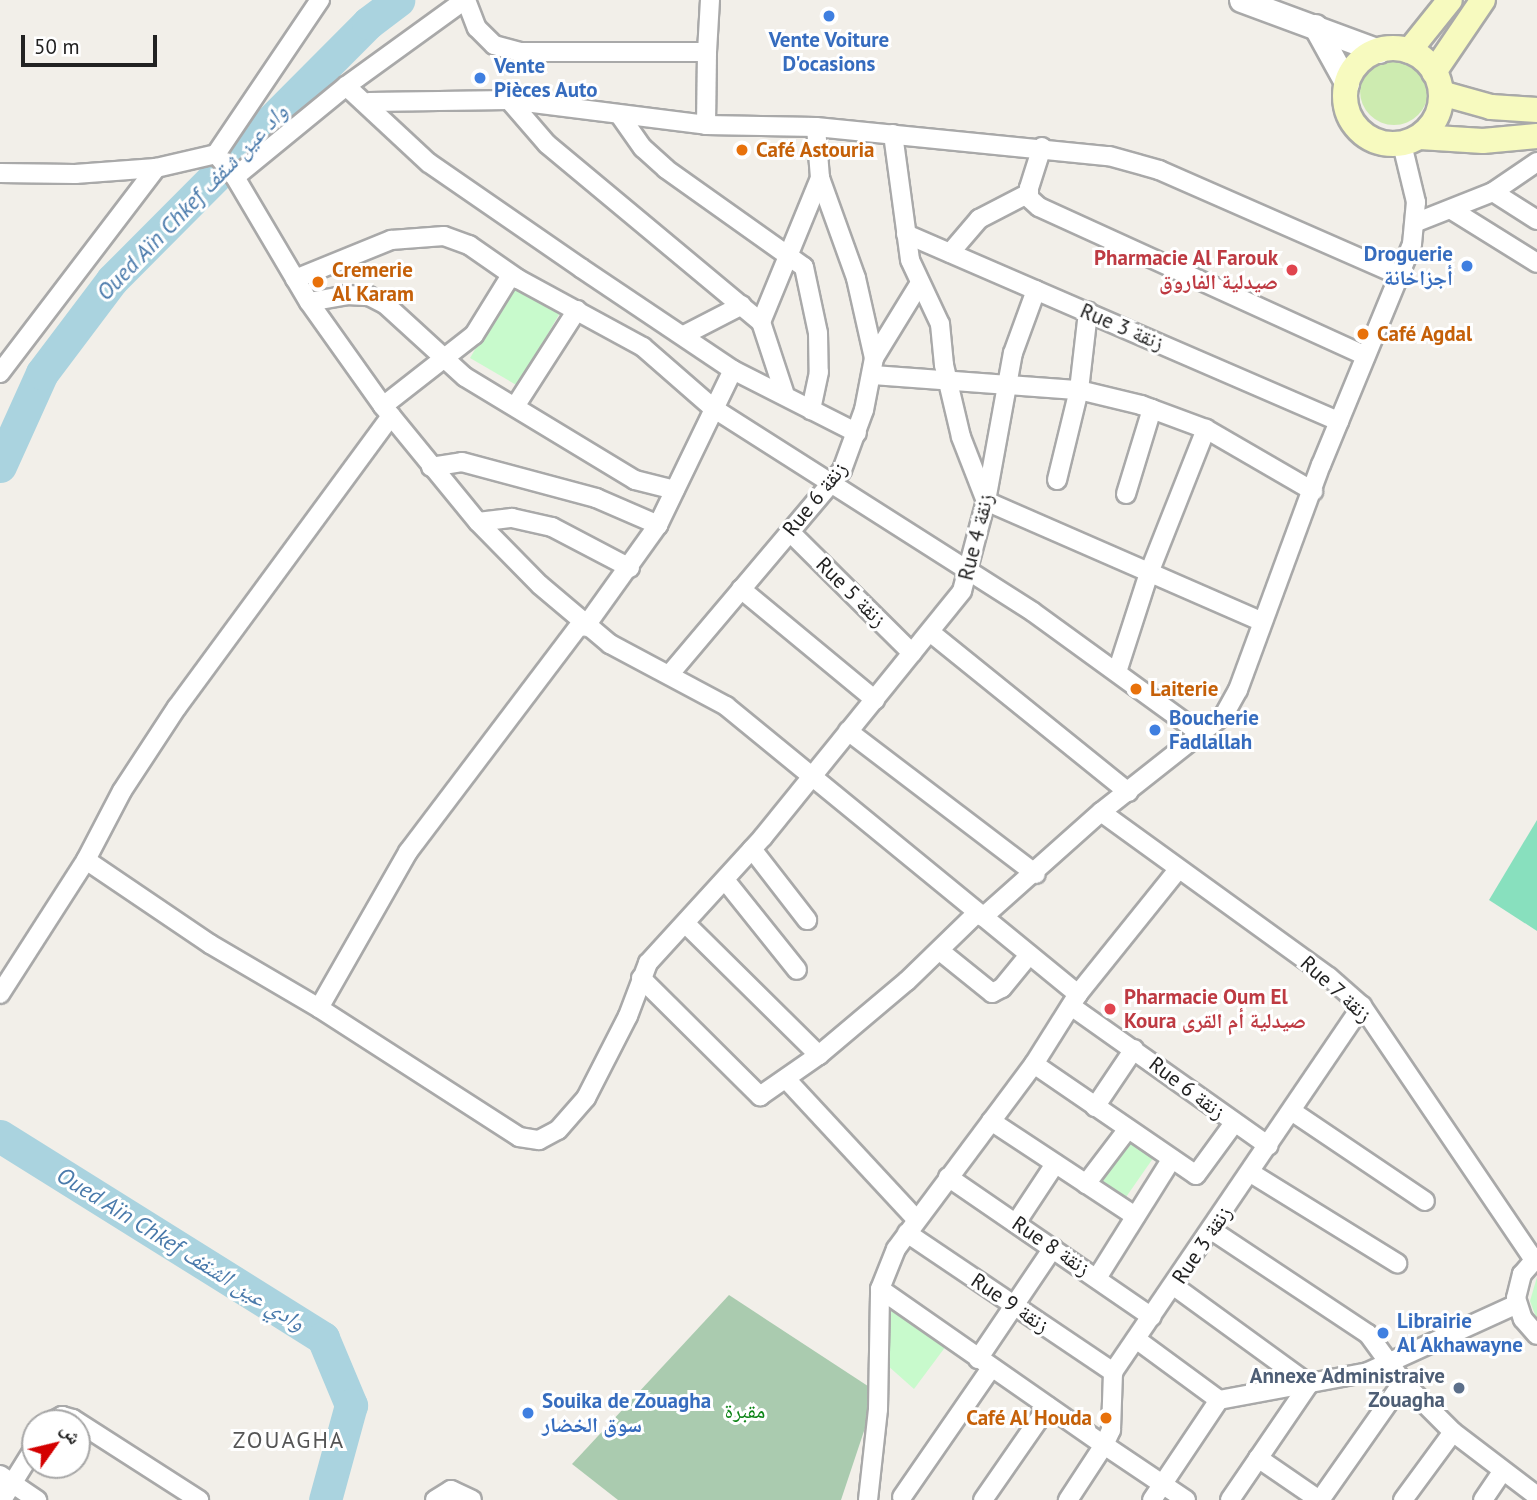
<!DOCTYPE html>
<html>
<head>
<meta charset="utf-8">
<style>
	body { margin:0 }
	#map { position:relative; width:1537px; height:1500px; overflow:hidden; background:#f2efe9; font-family:"PT Sans","Noto Naskh Arabic",sans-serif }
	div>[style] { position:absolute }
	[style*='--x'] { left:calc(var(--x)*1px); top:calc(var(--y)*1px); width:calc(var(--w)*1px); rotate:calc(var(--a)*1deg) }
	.grass>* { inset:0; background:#cdebb0 }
	.round { border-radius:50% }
	.cemetery>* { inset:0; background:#aacbaf }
	.park>* { inset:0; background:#c8facc }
	.pitch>* { inset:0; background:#88e0be }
	.river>* { height:33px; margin:-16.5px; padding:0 16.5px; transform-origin:16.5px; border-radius:16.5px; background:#aad3df }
	.roads { filter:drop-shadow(2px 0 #a9a9a9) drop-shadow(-2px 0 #a9a9a9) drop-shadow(0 2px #a9a9a9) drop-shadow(0 -2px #a9a9a9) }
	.minor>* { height:18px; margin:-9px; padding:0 9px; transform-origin:9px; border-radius:9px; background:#fff }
	.tertiary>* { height:23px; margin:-11.5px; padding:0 11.5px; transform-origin:11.5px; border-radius:11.5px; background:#fff }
	.secondary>* { height:24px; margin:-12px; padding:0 12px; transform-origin:12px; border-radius:12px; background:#f7fabf }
	.secondary>.ring { margin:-12px; padding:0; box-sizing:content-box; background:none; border:24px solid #f7fabf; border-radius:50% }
	.dots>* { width:19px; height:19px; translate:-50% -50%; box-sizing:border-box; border:4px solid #fff; border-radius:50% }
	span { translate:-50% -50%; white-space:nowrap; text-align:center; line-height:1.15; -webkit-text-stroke:6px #fff; paint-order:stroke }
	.shop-label { font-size:21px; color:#366cbe; font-weight:700 }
	.left { translate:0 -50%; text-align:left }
	.right { translate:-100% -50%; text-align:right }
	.food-label { font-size:21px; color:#c56008; font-weight:700 }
	.health-label { font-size:21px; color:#be3a42; font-weight:700 }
	.street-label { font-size:21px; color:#222 }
	.service-label { font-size:21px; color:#4e5e75; font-weight:700 }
	.park-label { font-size:21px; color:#0c8416 }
	.water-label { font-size:23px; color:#4a7aab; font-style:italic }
	.neighbourhood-label { font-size:23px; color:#555; letter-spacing:2px }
	.north { position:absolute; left:21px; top:1409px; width:70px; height:70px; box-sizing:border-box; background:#fff; border:2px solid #a7a7a7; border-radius:50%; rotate:56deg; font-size:19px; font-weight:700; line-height:28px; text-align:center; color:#222 }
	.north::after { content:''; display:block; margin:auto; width:24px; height:32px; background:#d40000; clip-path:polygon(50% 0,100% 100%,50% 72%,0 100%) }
	.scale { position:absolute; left:21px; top:35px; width:136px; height:32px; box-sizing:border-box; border:4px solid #222; border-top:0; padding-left:9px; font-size:21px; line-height:24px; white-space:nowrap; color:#222; -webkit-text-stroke:5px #fff; paint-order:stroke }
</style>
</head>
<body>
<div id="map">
	<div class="grass">
		<div class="round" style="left:1360px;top:57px;width:68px;height:68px"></div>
	</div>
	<div class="cemetery">
		<div style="clip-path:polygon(729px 1295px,877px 1392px,841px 1500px,618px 1500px,572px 1464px)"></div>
	</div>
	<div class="park">
		<div style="clip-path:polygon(514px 283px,561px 311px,518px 386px,470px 358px)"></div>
		<div style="clip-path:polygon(1118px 1127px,1156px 1154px,1124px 1200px,1086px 1174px)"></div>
		<div style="clip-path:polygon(1537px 1277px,1537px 1320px,1530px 1301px)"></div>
		<div style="clip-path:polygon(892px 1302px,949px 1342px,914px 1389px,887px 1365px)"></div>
	</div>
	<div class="pitch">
		<div style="clip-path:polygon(1537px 820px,1537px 931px,1489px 900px)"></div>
	</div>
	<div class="river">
		<div style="--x:0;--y:466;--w:102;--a:-65.7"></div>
		<div style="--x:42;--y:373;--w:116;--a:-53"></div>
		<div style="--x:112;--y:280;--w:363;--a:-45.1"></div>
		<div style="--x:368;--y:23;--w:38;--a:-37"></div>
		<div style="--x:0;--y:1136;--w:381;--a:32"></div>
		<div style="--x:323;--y:1338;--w:73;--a:67.3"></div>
		<div style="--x:351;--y:1405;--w:98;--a:105.3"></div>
	</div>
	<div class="roads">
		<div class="minor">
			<div style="--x:466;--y:0;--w:30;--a:69"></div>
			<div style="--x:477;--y:28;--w:24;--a:45"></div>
			<div style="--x:494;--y:45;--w:28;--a:15"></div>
			<div style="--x:521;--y:52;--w:186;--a:0"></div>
			<div style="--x:707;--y:52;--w:52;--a:-86.7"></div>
			<div style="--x:346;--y:86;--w:113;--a:42.9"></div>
			<div style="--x:429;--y:163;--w:185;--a:34.6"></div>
			<div style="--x:581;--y:268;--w:183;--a:33.9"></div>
			<div style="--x:733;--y:370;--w:139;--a:26.9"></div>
			<div style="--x:509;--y:100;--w:58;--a:49.2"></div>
			<div style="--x:547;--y:144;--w:278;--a:39.8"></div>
			<div style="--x:761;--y:322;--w:74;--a:71.8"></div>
			<div style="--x:369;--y:102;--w:140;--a:-0.8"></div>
			<div style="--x:509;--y:100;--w:199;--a:7.2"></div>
			<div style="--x:706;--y:125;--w:110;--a:1"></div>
			<div style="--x:816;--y:127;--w:294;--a:5.7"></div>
			<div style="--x:1109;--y:156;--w:52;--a:15.6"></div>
			<div style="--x:1159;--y:170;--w:264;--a:23.7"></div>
			<div style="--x:621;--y:117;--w:38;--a:55"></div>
			<div style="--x:643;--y:148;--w:31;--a:42"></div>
			<div style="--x:666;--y:169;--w:169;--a:35.4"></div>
			<div style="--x:804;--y:267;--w:67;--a:78"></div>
			<div style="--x:818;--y:333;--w:39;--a:89"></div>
			<div style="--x:819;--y:372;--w:39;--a:102"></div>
			<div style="--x:706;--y:125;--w:73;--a:-89.2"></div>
			<div style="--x:893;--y:134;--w:127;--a:82.3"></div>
			<div style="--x:910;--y:260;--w:71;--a:64.9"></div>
			<div style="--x:940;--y:324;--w:41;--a:84.4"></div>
			<div style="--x:944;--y:365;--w:74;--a:76.7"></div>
			<div style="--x:961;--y:437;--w:69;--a:68.7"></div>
			<div style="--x:986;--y:501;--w:300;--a:23.6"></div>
			<div style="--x:1042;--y:147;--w:43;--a:107.6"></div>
			<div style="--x:1029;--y:188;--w:10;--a:90"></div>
			<div style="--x:1029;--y:198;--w:13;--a:42"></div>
			<div style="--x:1039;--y:207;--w:359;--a:24.5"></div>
			<div style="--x:216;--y:154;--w:30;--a:50"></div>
			<div style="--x:235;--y:177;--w:145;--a:59.4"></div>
			<div style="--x:309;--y:302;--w:128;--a:54.6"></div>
			<div style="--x:383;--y:406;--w:150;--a:50.7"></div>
			<div style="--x:478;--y:522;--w:88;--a:45.5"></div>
			<div style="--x:540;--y:585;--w:92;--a:40.1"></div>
			<div style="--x:610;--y:644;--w:132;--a:28.1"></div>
			<div style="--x:726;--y:706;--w:455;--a:39.3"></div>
			<div style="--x:0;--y:173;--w:75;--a:0.8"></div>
			<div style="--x:75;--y:174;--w:81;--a:-4.2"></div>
			<div style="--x:156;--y:168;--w:62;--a:-13.1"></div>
			<div style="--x:216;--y:154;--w:186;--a:-56"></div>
			<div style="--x:235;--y:177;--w:144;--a:-39.3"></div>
			<div style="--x:346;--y:86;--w:147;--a:-35.9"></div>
			<div style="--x:1493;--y:192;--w:52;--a:32.5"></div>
			<div style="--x:1452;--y:210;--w:100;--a:31.9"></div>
			<div style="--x:1417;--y:222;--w:82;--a:-21.5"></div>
			<div style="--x:1493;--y:192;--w:53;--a:-34.3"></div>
			<div style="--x:906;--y:234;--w:472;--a:23.4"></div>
			<div style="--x:950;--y:253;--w:45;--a:-49.5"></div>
			<div style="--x:979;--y:219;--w:56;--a:-27.5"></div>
			<div style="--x:295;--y:279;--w:104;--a:-22.1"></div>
			<div style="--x:391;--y:240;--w:53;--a:-4.3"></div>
			<div style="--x:444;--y:236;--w:27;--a:20"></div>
			<div style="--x:469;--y:245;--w:60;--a:34.8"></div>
			<div style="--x:518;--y:279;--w:142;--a:28.5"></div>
			<div style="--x:643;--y:347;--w:93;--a:41.1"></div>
			<div style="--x:713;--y:408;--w:379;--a:32.5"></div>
			<div style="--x:1033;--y:612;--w:208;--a:36"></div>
			<div style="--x:309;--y:302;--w:39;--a:-10"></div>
			<div style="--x:347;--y:295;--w:22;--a:3"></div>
			<div style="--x:369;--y:296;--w:18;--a:27"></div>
			<div style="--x:385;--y:304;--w:108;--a:42.4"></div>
			<div style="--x:465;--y:377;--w:199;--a:31.2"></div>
			<div style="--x:635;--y:480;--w:41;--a:14"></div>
			<div style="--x:761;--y:322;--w:156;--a:-67.7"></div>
			<div style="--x:684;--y:335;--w:65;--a:-27.3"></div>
			<div style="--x:874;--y:358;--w:88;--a:-58.5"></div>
			<div style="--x:0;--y:373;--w:258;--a:-52.7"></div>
			<div style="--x:873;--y:375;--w:207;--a:4.2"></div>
			<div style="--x:1079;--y:390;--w:64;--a:13.6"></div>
			<div style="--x:1141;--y:405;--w:69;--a:20.3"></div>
			<div style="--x:1206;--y:429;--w:124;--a:30.1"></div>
			<div style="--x:516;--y:405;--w:113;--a:-57.3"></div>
			<div style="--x:383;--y:406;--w:115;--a:-38"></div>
			<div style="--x:474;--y:335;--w:70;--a:-58.3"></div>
			<div style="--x:391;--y:416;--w:361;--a:126.3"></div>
			<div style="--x:177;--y:707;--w:100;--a:123.2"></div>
			<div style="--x:122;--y:791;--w:78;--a:117.6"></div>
			<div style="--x:86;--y:860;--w:150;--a:34.1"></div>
			<div style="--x:210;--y:944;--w:126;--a:30.4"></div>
			<div style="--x:319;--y:1008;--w:180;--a:-60.3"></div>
			<div style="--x:408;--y:852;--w:287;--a:-52.9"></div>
			<div style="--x:431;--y:467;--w:31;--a:-9"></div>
			<div style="--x:462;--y:462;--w:139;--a:15"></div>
			<div style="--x:596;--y:498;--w:68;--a:23.5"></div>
			<div style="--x:1057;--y:480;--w:93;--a:-76.3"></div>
			<div style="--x:1079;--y:390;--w:79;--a:-83.4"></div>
			<div style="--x:1126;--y:494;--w:89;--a:-73"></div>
			<div style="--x:478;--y:522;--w:34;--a:-7"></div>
			<div style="--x:512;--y:518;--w:41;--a:12.7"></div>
			<div style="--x:552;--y:527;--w:88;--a:27.7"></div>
			<div style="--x:790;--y:532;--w:172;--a:44.8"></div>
			<div style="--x:741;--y:589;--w:174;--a:39.6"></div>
			<div style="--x:585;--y:627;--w:125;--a:-54.4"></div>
			<div style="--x:658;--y:525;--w:172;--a:-64.2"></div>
			<div style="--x:930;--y:632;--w:255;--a:38.9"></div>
			<div style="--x:1117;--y:672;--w:104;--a:-72.1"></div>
			<div style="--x:1149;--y:573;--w:155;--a:-68.4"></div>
			<div style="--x:669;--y:675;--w:268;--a:-49.8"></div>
			<div style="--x:842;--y:470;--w:64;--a:-69.9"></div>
			<div style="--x:864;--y:410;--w:53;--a:-79.1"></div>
			<div style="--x:874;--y:358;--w:82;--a:-102.7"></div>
			<div style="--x:856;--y:278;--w:106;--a:-109.8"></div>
			<div style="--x:820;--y:178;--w:51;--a:-94.5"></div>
			<div style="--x:848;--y:731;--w:236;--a:37.3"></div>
			<div style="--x:1101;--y:812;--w:281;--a:35.9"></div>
			<div style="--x:1329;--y:977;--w:44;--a:41.3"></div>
			<div style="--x:1362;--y:1006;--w:305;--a:55.9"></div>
			<div style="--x:752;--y:849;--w:90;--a:52.2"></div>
			<div style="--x:725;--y:880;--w:115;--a:51.3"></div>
			<div style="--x:983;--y:917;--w:158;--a:-41.7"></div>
			<div style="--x:1101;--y:812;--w:157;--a:-38.3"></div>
			<div style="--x:1224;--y:715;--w:29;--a:-61"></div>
			<div style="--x:1238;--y:690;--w:240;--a:-69.8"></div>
			<div style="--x:1321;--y:465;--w:239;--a:-67.6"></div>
			<div style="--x:1412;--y:244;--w:42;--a:-84.6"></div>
			<div style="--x:1416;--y:202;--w:60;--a:-103.6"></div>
			<div style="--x:686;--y:924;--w:187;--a:44.6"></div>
			<div style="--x:940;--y:951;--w:67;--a:38.9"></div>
			<div style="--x:992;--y:993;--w:11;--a:-27"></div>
			<div style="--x:1002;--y:988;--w:43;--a:-50.7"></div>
			<div style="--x:641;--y:978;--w:168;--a:44.8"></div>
			<div style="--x:760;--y:1096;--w:72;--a:-34.8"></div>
			<div style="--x:819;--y:1055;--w:115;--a:-40.1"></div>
			<div style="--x:907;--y:981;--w:98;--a:-44.2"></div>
			<div style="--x:0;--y:994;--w:159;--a:-57.3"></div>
			<div style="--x:1071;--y:1006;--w:242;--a:35.3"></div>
			<div style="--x:319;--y:1008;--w:238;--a:32.8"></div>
			<div style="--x:519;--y:1137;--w:20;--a:9"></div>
			<div style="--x:539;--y:1140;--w:21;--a:-28"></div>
			<div style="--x:558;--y:1130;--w:43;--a:-48.8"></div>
			<div style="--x:586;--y:1098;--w:92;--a:-62.9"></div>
			<div style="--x:628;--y:1016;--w:57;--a:-69.3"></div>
			<div style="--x:648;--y:963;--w:171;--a:-47.6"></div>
			<div style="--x:763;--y:837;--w:316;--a:-51"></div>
			<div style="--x:962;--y:591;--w:93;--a:-75.1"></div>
			<div style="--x:986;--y:501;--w:150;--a:-79.7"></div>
			<div style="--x:1013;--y:353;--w:67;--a:-69.9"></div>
			<div style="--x:1034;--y:1064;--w:196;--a:34.4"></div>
			<div style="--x:1196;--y:1175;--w:64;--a:-53.8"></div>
			<div style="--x:786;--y:1079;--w:191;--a:47.1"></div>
			<div style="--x:1095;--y:1107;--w:70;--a:-56.1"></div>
			<div style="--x:1293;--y:1112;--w:159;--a:34"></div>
			<div style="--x:991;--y:1121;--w:173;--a:33.4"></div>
			<div style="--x:1251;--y:1173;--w:172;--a:31.7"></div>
			<div style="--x:948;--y:1177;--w:247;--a:34.5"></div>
			<div style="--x:1086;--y:1184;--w:68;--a:-52.8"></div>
			<div style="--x:1016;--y:1223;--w:71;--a:-56.5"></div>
			<div style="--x:1213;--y:1231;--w:186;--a:33.6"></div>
			<div style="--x:1368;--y:1334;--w:59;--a:53.9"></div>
			<div style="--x:1403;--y:1382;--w:71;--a:45"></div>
			<div style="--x:1453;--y:1432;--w:106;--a:37.3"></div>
			<div style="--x:907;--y:1233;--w:249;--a:34"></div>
			<div style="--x:1537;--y:1257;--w:23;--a:131"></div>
			<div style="--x:1522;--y:1274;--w:25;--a:104"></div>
			<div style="--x:1516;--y:1298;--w:22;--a:72"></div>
			<div style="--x:1523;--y:1319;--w:21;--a:49"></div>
			<div style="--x:1097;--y:1278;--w:139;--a:-57.9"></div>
			<div style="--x:1174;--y:1286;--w:167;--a:36"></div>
			<div style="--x:1309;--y:1384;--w:140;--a:124.3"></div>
			<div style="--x:880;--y:1289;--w:273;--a:34.9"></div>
			<div style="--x:1104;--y:1445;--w:66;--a:123.2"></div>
			<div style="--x:1136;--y:1339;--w:103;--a:36.3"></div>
			<div style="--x:1219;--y:1400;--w:152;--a:-10.6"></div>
			<div style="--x:1368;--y:1372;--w:164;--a:-24.5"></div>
			<div style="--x:978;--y:1359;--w:134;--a:-56"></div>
			<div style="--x:49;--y:1423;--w:15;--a:-28"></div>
			<div style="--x:62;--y:1416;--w:11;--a:15"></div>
			<div style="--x:73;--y:1419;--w:150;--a:32.7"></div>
			<div style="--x:1258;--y:1458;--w:74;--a:34.5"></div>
			<div style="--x:0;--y:1475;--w:45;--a:34"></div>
			<div style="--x:902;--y:1497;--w:157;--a:-55.4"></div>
			<div style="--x:2;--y:1500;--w:62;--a:-58.1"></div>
			<div style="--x:435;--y:1500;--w:19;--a:-32"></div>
			<div style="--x:451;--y:1490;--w:23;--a:25"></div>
			<div style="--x:868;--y:1500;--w:92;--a:-83.7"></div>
			<div style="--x:878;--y:1409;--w:120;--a:-89"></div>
			<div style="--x:880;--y:1289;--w:43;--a:-68.2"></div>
			<div style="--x:896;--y:1249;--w:231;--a:-53.3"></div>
			<div style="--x:1034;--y:1064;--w:83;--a:-57.8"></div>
			<div style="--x:1078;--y:994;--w:158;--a:-51.2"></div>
			<div style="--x:983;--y:1500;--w:114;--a:-55.3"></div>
			<div style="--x:1152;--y:1500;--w:120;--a:-56.2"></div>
			<div style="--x:1186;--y:1500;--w:99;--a:-146.1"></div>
			<div style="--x:1104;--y:1445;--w:17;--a:-65"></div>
			<div style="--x:1111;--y:1430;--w:58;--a:-88"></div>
			<div style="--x:1113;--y:1372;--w:443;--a:-55.8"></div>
			<div style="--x:1320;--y:1500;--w:144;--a:-54.9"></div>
			<div style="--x:1403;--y:1500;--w:84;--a:-53.7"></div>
			<div style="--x:1483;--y:1500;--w:32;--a:-56"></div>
		</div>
		<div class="tertiary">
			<div style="--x:1241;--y:0;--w:147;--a:20.3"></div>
			<div style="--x:1315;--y:26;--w:66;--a:61.1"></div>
		</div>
		<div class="secondary">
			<div class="ring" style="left:1345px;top:48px;width:72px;height:72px"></div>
			<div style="--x:1409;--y:51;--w:65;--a:-51.2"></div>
			<div style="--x:1434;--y:72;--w:87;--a:-55.8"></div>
			<div style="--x:1441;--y:93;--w:52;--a:15.6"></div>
			<div style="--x:1491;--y:107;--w:46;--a:3.7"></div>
			<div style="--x:1420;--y:137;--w:63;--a:3.6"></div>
			<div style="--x:1483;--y:141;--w:54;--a:-5.3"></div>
		</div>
	</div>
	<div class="dots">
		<div style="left:829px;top:16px;background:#3f7fe0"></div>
		<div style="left:480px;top:78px;background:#3f7fe0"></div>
		<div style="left:742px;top:150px;background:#e8710a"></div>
		<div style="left:1467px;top:266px;background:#3f7fe0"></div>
		<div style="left:1292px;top:270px;background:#e0444e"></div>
		<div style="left:318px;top:282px;background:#e8710a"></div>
		<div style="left:1363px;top:334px;background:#e8710a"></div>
		<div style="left:1136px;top:689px;background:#e8710a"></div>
		<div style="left:1155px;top:730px;background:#3f7fe0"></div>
		<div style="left:1110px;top:1009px;background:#e0444e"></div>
		<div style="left:1383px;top:1333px;background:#3f7fe0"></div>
		<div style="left:1459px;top:1388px;background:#5c6f8a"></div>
		<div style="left:528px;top:1413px;background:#3f7fe0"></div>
		<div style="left:1106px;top:1418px;background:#e8710a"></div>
	</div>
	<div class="shop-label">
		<span style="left:829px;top:52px">Vente Voiture<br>D'ocasions</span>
		<span class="left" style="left:494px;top:78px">Vente<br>Pièces Auto</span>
		<span class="right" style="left:1453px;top:266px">Droguerie<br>أجزاخانة</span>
		<span class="left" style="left:1169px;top:730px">Boucherie<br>Fadlallah</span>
		<span class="left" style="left:1397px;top:1333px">Librairie<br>Al Akhawayne</span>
		<span class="left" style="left:542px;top:1413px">Souika de Zouagha<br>سوق الخضار</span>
	</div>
	<div class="food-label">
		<span class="left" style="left:756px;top:150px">Café Astouria</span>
		<span class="left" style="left:332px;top:282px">Cremerie<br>Al Karam</span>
		<span class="left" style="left:1377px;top:334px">Café Agdal</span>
		<span class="left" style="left:1150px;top:689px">Laiterie</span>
		<span class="right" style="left:1092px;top:1418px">Café Al Houda</span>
	</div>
	<div class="health-label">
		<span class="right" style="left:1278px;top:270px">Pharmacie Al Farouk<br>صيدلية الفاروق</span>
		<span class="left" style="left:1124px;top:1009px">Pharmacie Oum El<br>Koura صيدلية أم القرى</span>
	</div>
	<div class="street-label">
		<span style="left:1122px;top:327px;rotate:23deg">Rue 3 زنقة</span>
		<span style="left:815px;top:499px;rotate:-51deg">Rue 6 زنقة</span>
		<span style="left:976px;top:537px;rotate:-76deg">Rue 4 زنقة</span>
		<span style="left:851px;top:592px;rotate:45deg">Rue 5 زنقة</span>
		<span style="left:1336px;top:989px;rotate:42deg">Rue 7 زنقة</span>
		<span style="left:1187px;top:1088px;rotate:37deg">Rue 6 زنقة</span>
		<span style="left:1202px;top:1245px;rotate:-56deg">Rue 3 زنقة</span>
		<span style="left:1051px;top:1246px;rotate:34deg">Rue 8 زنقة</span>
		<span style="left:1010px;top:1303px;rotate:34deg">Rue 9 زنقة</span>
	</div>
	<div class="service-label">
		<span class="right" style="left:1445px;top:1388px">Annexe Administraive<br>Zouagha</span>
	</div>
	<div class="park-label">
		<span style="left:745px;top:1411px">مقبرة</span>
	</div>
	<div class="water-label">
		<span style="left:192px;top:202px;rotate:-46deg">Oued Aïn Chkef واد عين شقف</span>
		<span style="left:181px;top:1249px;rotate:32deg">Oued Aïn Chkef وادي عين الشقف</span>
	</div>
	<div class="neighbourhood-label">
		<span style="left:289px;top:1440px">ZOUAGHA</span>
	</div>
	<div class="north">ش</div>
	<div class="scale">50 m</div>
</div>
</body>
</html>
